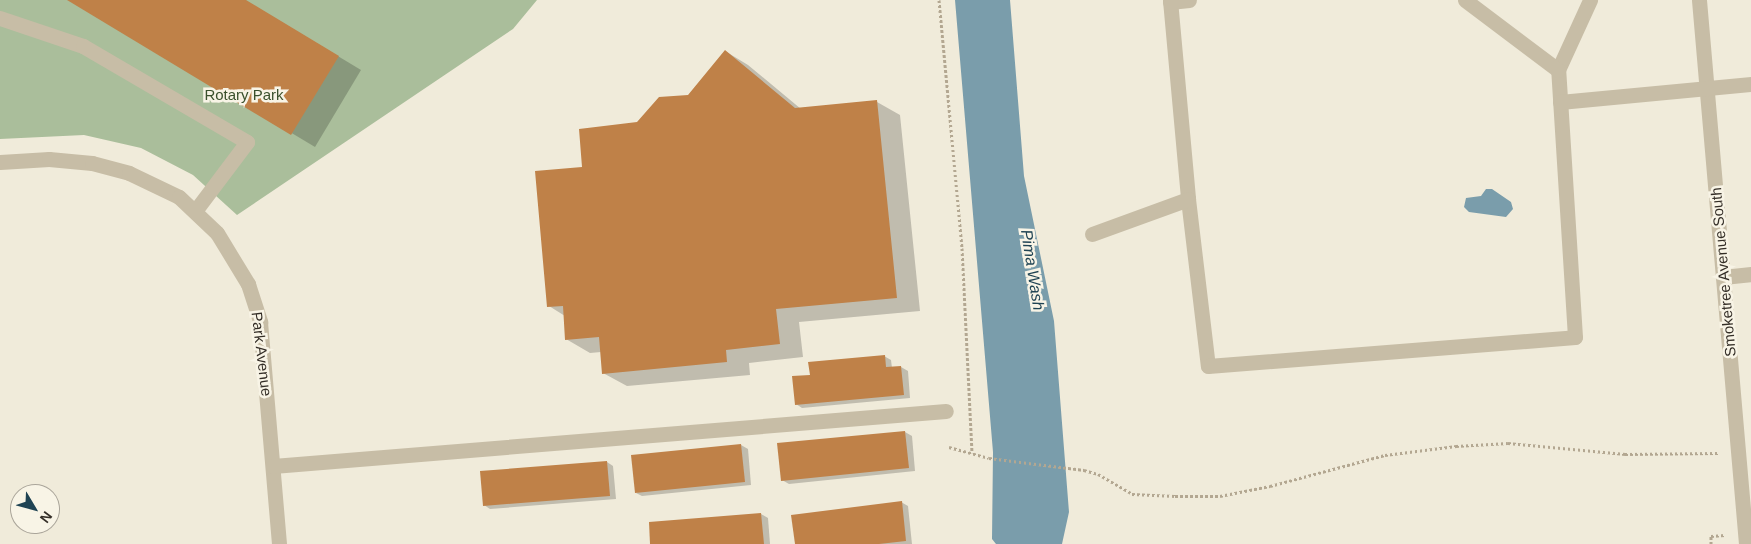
<!DOCTYPE html>
<html>
<head>
<meta charset="utf-8">
<style>
	body { margin:0 }
	#map { position:relative; width:1751px; height:544px; overflow:hidden; background:#f0ebda; font-family:Arial,sans-serif }
	div>[style] { position:absolute }
	[style*='--x'] { left:calc(var(--x)*1px); top:calc(var(--y)*1px); width:calc(var(--w)*1px); rotate:calc(var(--a)*1deg) }
	.green>* { inset:0; background:#aabe9b }
	.water>* { inset:0; background:#7a9dab }
	.shadow>* { inset:0; background:#0003 }
	.building>* { inset:0; background:#bf8148 }
	.path>* { height:3px; margin-top:-1.5px; transform-origin:0; background:repeating-linear-gradient(90deg,#b3a791 0 2.5px,transparent 0 5px) }
	.minor>* { height:15px; margin:-7.5px; padding:0 7.5px; transform-origin:7.5px; border-radius:7.5px; background:#c7bda6 }
	span { translate:-50% -50%; white-space:nowrap; text-align:center; line-height:1.15; -webkit-text-stroke:5px #f8f4e6; paint-order:stroke }
	.park-label { font-size:15px; color:#3a502c }
	.street-label { font-size:15px; color:#342e27 }
	.water-label { font-size:16px; color:#1f4353; font-style:italic }
	.north { position:absolute; left:10px; top:484px; width:50px; height:50px; box-sizing:border-box; background:#f8f4e6; border:1px solid #aaa59a; border-radius:50%; rotate:127deg; font-size:14px; font-weight:700; line-height:20px; text-align:center; color:#342e27 }
	.north::after { content:''; display:block; margin:auto; width:18px; height:22px; background:#1f4353; clip-path:polygon(50% 0,100% 100%,50% 72%,0 100%) }
</style>
</head>
<body>
<div id="map">
	<div class="green">
		<div style="clip-path:polygon(0 0,537px 0,513px 29px,237px 215px,193px 175px,141px 148px,84px 135px,0 139px)"></div>
	</div>
	<div class="water">
		<div style="clip-path:polygon(955px 0,1010px 0,1024px 176px,1054px 321px,1069px 512px,1062px 544px,996px 544px,992px 539px,993px 452px)"></div>
		<div style="clip-path:polygon(1486px 189px,1492px 189px,1511px 202px,1513px 209px,1506px 217px,1469px 212px,1464px 207px,1466px 198px,1481px 196px)"></div>
	</div>
	<div class="shadow">
		<div style="clip-path:polygon(69px 0,245px 0,361px 70px,315px 147px)"></div>
		<div style="clip-path:polygon(725px 51px,748px 65px,801px 109px,877px 102px,900px 115px,920px 311px,799px 322px,803px 357px,749px 363px,750px 375px,627px 386px,603px 373px,601px 352px,590px 353px,566px 339px,565px 316px,549px 306px,584px 168px,638px 124px,688px 96px)"></div>
		<div style="clip-path:polygon(884px 356px,891px 360px,892px 368px,901px 367px,908px 371px,910px 398px,802px 408px,796px 404px,811px 376px)"></div>
		<div style="clip-path:polygon(905px 432px,912px 436px,915px 471px,789px 484px,782px 480px)"></div>
		<div style="clip-path:polygon(741px 445px,748px 449px,751px 485px,642px 496px,636px 493px)"></div>
		<div style="clip-path:polygon(607px 462px,613px 466px,616px 499px,490px 509px,484px 505px)"></div>
		<div style="clip-path:polygon(901px 502px,908px 506px,912px 544px,796px 544px)"></div>
		<div style="clip-path:polygon(761px 514px,768px 518px,770px 544px,652px 544px)"></div>
	</div>
	<div class="building">
		<div style="clip-path:polygon(67px 0,246px 0,339px 56px,291px 135px)"></div>
		<div style="clip-path:polygon(725px 50px,795px 108px,877px 100px,897px 298px,776px 309px,780px 344px,726px 350px,727px 362px,602px 374px,599px 337px,565px 340px,563px 306px,547px 307px,535px 171px,582px 167px,579px 129px,637px 122px,659px 97px,688px 95px)"></div>
		<div style="clip-path:polygon(885px 355px,886px 367px,901px 366px,904px 395px,795px 405px,792px 376px,810px 375px,808px 362px)"></div>
		<div style="clip-path:polygon(905px 431px,909px 468px,781px 481px,777px 443px)"></div>
		<div style="clip-path:polygon(741px 444px,745px 482px,635px 493px,631px 455px)"></div>
		<div style="clip-path:polygon(607px 461px,610px 496px,483px 506px,480px 471px)"></div>
		<div style="clip-path:polygon(902px 501px,906px 541px,879px 544px,795px 544px,791px 515px)"></div>
		<div style="clip-path:polygon(761px 513px,764px 544px,650px 544px,649px 522px)"></div>
	</div>
	<div class="path">
		<div style="--x:939;--y:0;--w:249;--a:84.7"></div>
		<div style="--x:962;--y:248;--w:205;--a:87.2"></div>
		<div style="--x:949;--y:447;--w:41;--a:15.4"></div>
		<div style="--x:989;--y:458;--w:96;--a:7.2"></div>
		<div style="--x:1084;--y:470;--w:15;--a:16"></div>
		<div style="--x:1098;--y:474;--w:39;--a:30"></div>
		<div style="--x:1132;--y:494;--w:43;--a:2.7"></div>
		<div style="--x:1175;--y:496;--w:45;--a:0"></div>
		<div style="--x:1220;--y:496;--w:51;--a:-11.3"></div>
		<div style="--x:1270;--y:486;--w:119;--a:-15.1"></div>
		<div style="--x:1385;--y:455;--w:72;--a:-7.2"></div>
		<div style="--x:1456;--y:446;--w:52;--a:-3.3"></div>
		<div style="--x:1508;--y:443;--w:118;--a:5.4"></div>
		<div style="--x:1625;--y:454;--w:93;--a:-0.6"></div>
		<div style="--x:1711;--y:544;--w:8;--a:-90"></div>
		<div style="--x:1711;--y:536;--w:14;--a:-4"></div>
	</div>
	<div class="minor">
		<div style="--x:1170;--y:0;--w:200;--a:84.8"></div>
		<div style="--x:1188;--y:199;--w:168;--a:83.2"></div>
		<div style="--x:1208;--y:366;--w:368;--a:-4.5"></div>
		<div style="--x:1575;--y:337;--w:268;--a:-93.6"></div>
		<div style="--x:1558;--y:70;--w:77;--a:-65.4"></div>
		<div style="--x:1465;--y:0;--w:116;--a:37"></div>
		<div style="--x:1699;--y:0;--w:546;--a:85.06"></div>
		<div style="--x:1170;--y:2;--w:19;--a:-6"></div>
		<div style="--x:0;--y:18;--w:88;--a:18.6"></div>
		<div style="--x:83;--y:46;--w:190;--a:30.3"></div>
		<div style="--x:247;--y:142;--w:86;--a:127"></div>
		<div style="--x:1560;--y:102;--w:192;--a:-5.4"></div>
		<div style="--x:0;--y:162;--w:49;--a:-3.5"></div>
		<div style="--x:49;--y:159;--w:43;--a:5.3"></div>
		<div style="--x:92;--y:163;--w:38;--a:15"></div>
		<div style="--x:129;--y:173;--w:55;--a:25.6"></div>
		<div style="--x:179;--y:197;--w:52;--a:43.5"></div>
		<div style="--x:217;--y:233;--w:60;--a:58.7"></div>
		<div style="--x:248;--y:284;--w:40;--a:72"></div>
		<div style="--x:260;--y:322;--w:223;--a:85.1"></div>
		<div style="--x:1092;--y:234;--w:102;--a:-20"></div>
		<div style="--x:1723;--y:277;--w:28;--a:-6"></div>
		<div style="--x:273;--y:466;--w:675;--a:-4.67"></div>
	</div>
	<div class="park-label">
		<span style="left:244px;top:95px">Rotary Park</span>
	</div>
	<div class="street-label">
		<span style="left:1723px;top:272px;rotate:-95deg">Smoketree Avenue South</span>
		<span style="left:262px;top:354px;rotate:83deg">Park Avenue</span>
	</div>
	<div class="water-label">
		<span style="left:1032px;top:270px;rotate:81deg">Pima Wash</span>
	</div>
	<div class="north">N</div>
</div>
</body>
</html>
